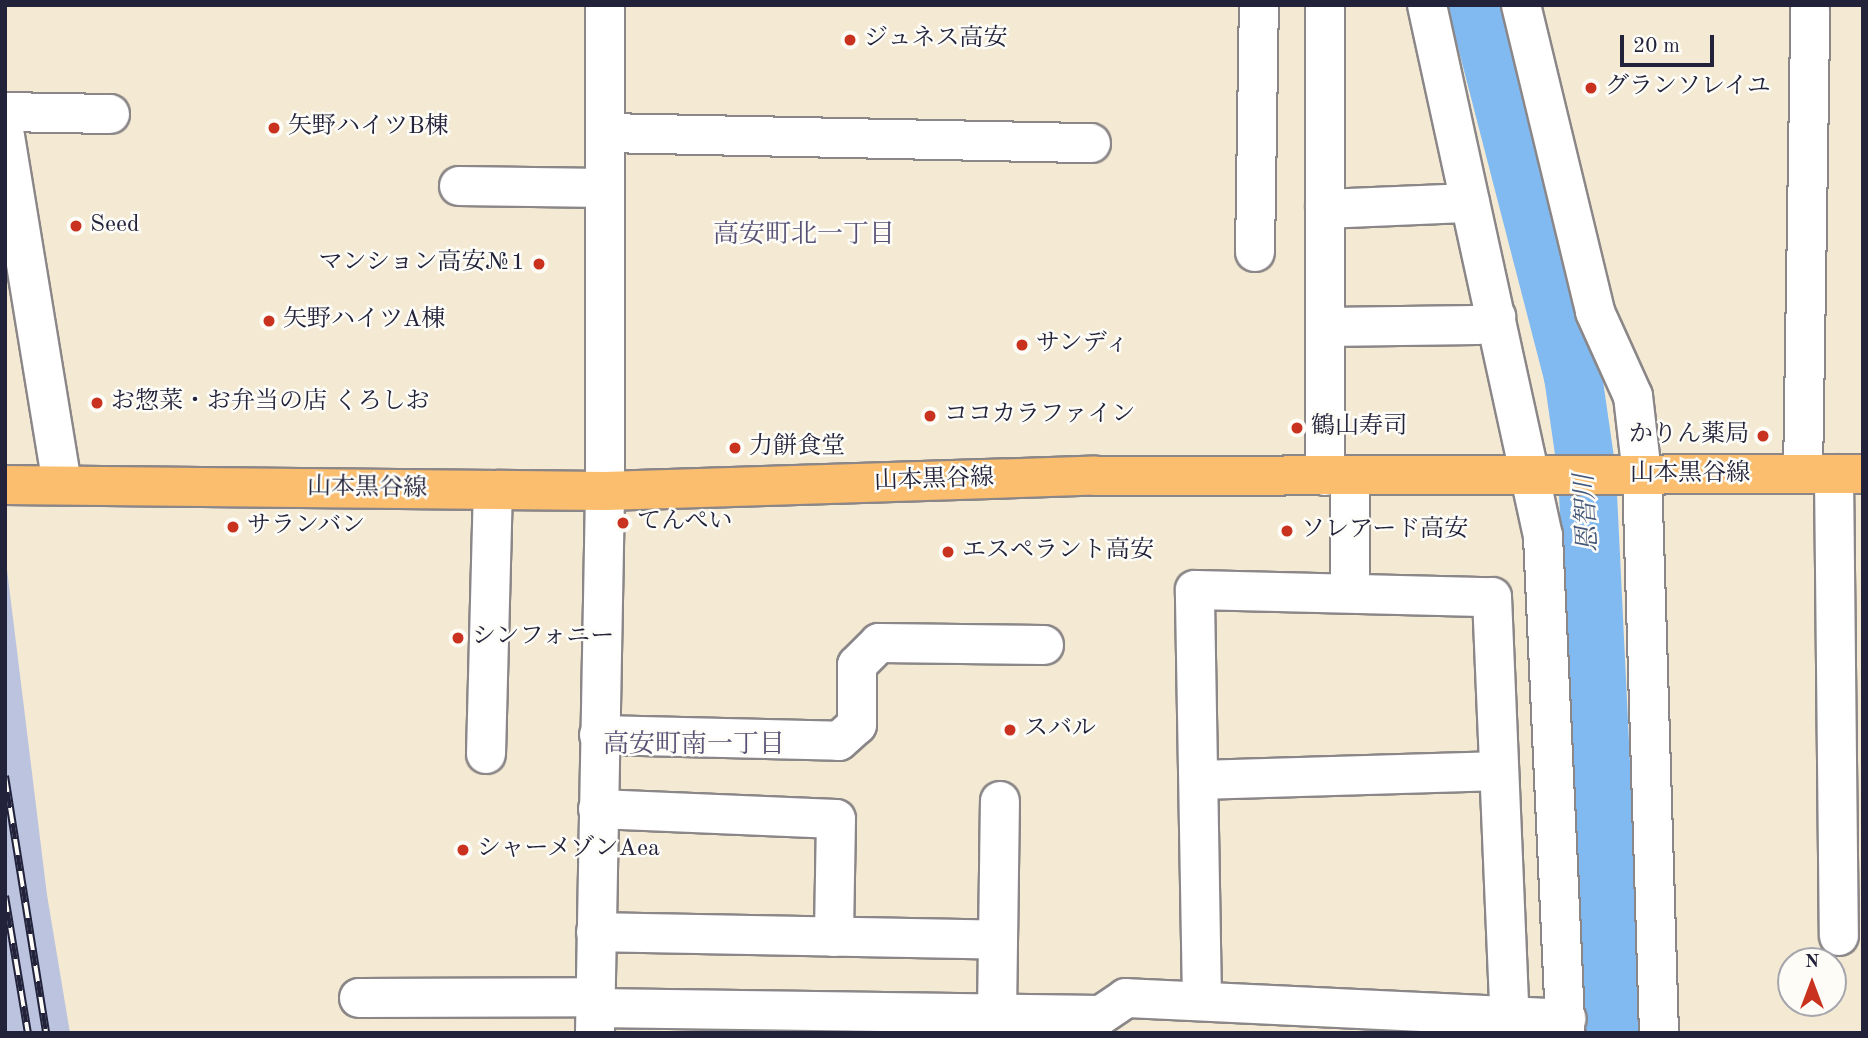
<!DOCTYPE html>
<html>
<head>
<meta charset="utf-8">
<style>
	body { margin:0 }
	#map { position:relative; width:1868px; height:1038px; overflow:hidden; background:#f4ead3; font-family:"Old Standard TT","Noto Serif JP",serif }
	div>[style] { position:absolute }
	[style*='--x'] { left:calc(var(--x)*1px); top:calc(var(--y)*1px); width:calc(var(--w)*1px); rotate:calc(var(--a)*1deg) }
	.industrial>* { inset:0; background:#bcc3de }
	.river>* { height:58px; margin:-29px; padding:0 29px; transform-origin:29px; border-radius:29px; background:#81b9f1 }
	.roads { filter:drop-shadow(2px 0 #8b8687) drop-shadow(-2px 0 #8b8687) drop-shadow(0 2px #8b8687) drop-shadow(0 -2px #8b8687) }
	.minor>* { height:38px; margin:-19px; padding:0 19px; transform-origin:19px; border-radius:19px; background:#fff }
	.major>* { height:38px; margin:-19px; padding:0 19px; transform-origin:19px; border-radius:19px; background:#fbbd6e }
	.rail>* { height:8px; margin-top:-4px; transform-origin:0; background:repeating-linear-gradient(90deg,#fdfcf7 0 16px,#22223b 0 32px); box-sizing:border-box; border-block:2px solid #22223b }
	.dots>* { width:19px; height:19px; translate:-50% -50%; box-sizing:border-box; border:4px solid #fdfcf7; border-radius:50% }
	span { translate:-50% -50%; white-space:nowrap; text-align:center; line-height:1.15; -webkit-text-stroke:5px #fdfcf7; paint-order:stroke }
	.poi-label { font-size:24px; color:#22223b }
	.left { translate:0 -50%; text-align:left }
	.right { translate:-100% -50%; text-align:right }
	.street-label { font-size:24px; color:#22223b }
	.neighbourhood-label { font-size:26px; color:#585176 }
	.water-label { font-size:26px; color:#43577b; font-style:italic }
	.frame { position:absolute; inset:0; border:7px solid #22223b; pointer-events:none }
	.north { position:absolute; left:1777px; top:947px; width:70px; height:70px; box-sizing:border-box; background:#fdfcf7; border:2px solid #a5a5ac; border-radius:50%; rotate:0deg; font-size:19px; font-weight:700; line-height:28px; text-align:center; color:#22223b }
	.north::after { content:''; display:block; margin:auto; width:24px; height:32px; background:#c8321e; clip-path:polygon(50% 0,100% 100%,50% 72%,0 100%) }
	.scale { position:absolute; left:1620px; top:35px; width:94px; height:32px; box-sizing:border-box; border:4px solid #22223b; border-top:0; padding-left:9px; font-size:21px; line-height:24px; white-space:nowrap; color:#22223b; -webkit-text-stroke:5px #fdfcf7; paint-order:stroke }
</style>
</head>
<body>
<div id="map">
	<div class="industrial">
		<div style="clip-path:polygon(5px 553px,47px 895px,70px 1033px,5px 1033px)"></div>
	</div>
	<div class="river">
		<div style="--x:1477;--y:5;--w:383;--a:75.5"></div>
		<div style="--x:1573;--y:376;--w:98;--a:81.8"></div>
		<div style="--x:1587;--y:473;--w:561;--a:87.24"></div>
	</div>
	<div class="roads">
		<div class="minor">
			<div style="--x:1325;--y:5;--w:471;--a:90"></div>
			<div style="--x:1427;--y:5;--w:544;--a:77.68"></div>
			<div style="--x:1543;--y:536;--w:498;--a:87.4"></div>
			<div style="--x:1521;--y:5;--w:316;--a:76.4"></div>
			<div style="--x:1595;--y:312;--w:92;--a:65.7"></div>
			<div style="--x:1633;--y:396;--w:79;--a:83.4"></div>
			<div style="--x:1642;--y:474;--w:559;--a:88.26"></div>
			<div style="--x:5;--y:112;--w:105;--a:1.1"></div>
			<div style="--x:605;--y:133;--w:486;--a:1.2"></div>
			<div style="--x:5;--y:136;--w:353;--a:80.7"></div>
			<div style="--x:459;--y:186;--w:146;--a:0.8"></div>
			<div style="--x:1325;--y:209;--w:145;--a:-2.4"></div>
			<div style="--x:1255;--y:252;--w:247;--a:-89.1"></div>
			<div style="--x:1325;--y:327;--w:152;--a:-0.8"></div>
			<div style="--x:1477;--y:325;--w:21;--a:-23"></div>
			<div style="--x:1803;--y:474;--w:464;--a:-89.1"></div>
			<div style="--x:1834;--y:474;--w:462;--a:89.4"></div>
			<div style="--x:1350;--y:476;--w:117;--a:90"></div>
			<div style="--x:599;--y:735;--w:240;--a:1.4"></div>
			<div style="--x:839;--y:741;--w:24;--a:-42"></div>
			<div style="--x:857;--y:725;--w:60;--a:-90"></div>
			<div style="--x:857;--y:665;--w:31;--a:-45"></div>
			<div style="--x:879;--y:643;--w:165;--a:0.7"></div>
			<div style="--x:486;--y:754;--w:264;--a:-88.5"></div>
			<div style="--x:1201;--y:780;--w:298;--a:-1.7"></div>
			<div style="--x:598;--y:809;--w:238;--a:2.4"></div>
			<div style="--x:836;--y:819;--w:118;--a:91"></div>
			<div style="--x:596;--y:932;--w:402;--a:1.1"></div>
			<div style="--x:359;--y:998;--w:236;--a:-0.2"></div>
			<div style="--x:1202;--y:1000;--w:410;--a:-91"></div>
			<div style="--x:1195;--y:590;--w:297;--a:1.4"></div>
			<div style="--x:1492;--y:597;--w:436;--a:87.6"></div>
			<div style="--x:595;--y:1008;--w:506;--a:0.79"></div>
			<div style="--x:1101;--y:1015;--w:30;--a:-34"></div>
			<div style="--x:1126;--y:998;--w:441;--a:2.7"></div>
			<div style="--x:997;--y:1014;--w:213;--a:-89.2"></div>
			<div style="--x:595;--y:1033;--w:542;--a:-88.94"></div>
			<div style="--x:605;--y:491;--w:486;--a:-90"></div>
		</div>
		<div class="major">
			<div style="--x:5;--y:485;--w:600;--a:0.57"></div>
			<div style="--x:605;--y:491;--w:490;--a:-1.8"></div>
			<div style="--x:1095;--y:476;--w:768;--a:-0.15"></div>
		</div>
	</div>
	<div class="rail">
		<div style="--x:5;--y:776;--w:260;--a:80.9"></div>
		<div style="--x:5;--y:896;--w:139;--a:80.5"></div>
	</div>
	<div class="dots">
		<div style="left:850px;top:40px;background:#c8321e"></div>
		<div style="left:1591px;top:88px;background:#c8321e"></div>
		<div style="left:274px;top:128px;background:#c8321e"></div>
		<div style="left:76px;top:226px;background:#c8321e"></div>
		<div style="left:539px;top:264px;background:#c8321e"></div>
		<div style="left:269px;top:321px;background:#c8321e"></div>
		<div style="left:1022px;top:345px;background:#c8321e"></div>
		<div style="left:97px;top:403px;background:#c8321e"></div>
		<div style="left:930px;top:416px;background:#c8321e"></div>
		<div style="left:1297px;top:428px;background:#c8321e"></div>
		<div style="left:1763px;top:436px;background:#c8321e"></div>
		<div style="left:735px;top:448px;background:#c8321e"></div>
		<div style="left:623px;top:523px;background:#c8321e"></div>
		<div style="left:233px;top:527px;background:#c8321e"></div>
		<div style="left:1287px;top:531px;background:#c8321e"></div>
		<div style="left:948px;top:552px;background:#c8321e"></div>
		<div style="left:458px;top:638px;background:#c8321e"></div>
		<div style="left:1010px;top:730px;background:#c8321e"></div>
		<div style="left:463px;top:850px;background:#c8321e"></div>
	</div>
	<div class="poi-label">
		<span class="left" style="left:864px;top:40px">ジュネス高安</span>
		<span class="left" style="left:1605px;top:88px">グランソレイユ</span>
		<span class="left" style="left:288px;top:128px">矢野ハイツB棟</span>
		<span class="left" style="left:90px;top:226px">Seed</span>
		<span class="right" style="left:525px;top:264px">マンション高安№1</span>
		<span class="left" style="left:283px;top:321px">矢野ハイツA棟</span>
		<span class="left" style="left:1036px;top:345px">サンディ</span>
		<span class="left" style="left:111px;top:403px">お惣菜・お弁当の店 くろしお</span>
		<span class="left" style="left:944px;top:416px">ココカラファイン</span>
		<span class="left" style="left:1311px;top:428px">鶴山寿司</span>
		<span class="right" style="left:1749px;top:436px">かりん薬局</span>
		<span class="left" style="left:749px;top:448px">力餅食堂</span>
		<span class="left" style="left:637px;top:523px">てんぺい</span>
		<span class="left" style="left:247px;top:527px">サランバン</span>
		<span class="left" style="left:1301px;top:531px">ソレアード高安</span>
		<span class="left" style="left:962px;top:552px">エスペラント高安</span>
		<span class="left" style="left:472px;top:638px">シンフォニー</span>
		<span class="left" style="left:1024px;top:730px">スバル</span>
		<span class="left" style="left:477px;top:850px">シャーメゾンAea</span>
	</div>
	<div class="street-label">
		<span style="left:1690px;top:475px">山本黒谷線</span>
		<span style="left:934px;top:481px;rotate:-2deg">山本黒谷線</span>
		<span style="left:367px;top:489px;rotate:1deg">山本黒谷線</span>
	</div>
	<div class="neighbourhood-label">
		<span style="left:804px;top:236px">高安町北一丁目</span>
		<span style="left:694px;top:746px">高安町南一丁目</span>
	</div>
	<div class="water-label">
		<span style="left:1588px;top:513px;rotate:-93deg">恩智川</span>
	</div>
	<div class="frame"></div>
	<div class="north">N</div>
	<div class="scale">20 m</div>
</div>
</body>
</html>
